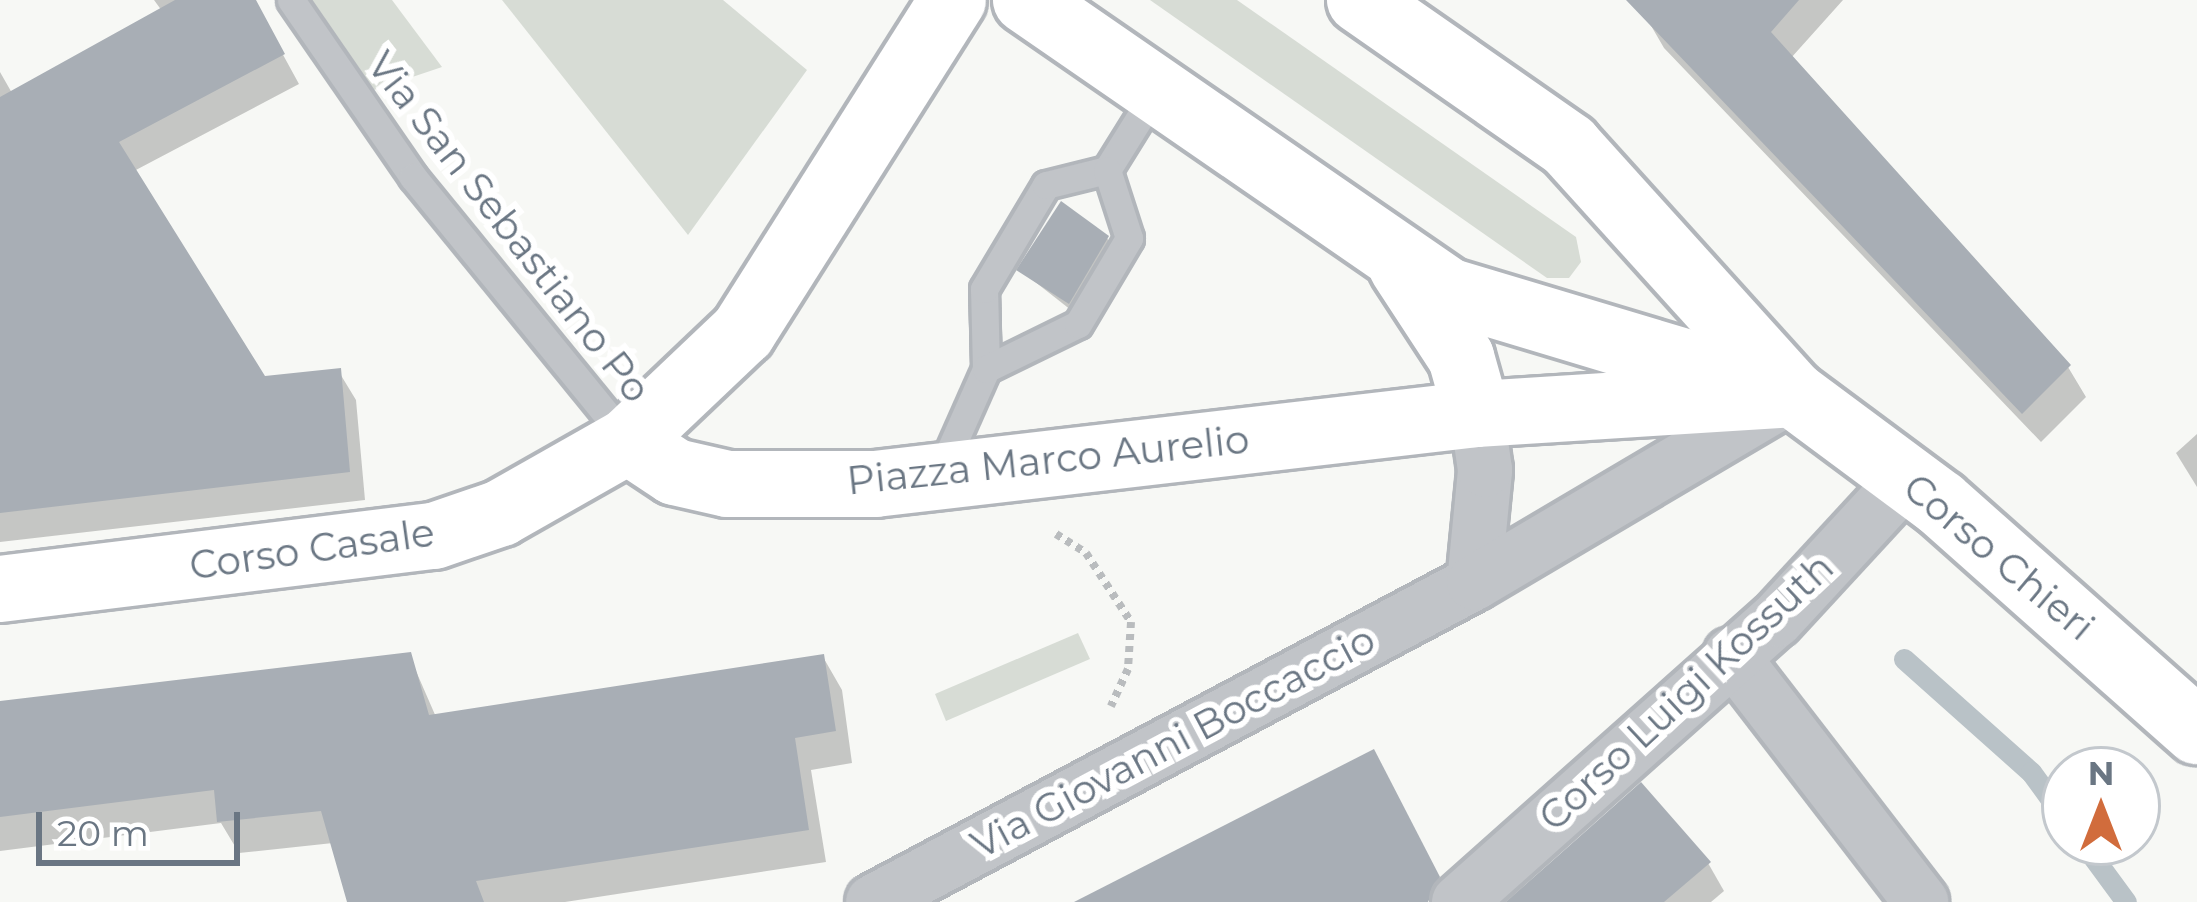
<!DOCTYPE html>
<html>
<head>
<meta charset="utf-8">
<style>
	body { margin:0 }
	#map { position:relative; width:2197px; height:902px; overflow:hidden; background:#f7f8f5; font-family:Montserrat,sans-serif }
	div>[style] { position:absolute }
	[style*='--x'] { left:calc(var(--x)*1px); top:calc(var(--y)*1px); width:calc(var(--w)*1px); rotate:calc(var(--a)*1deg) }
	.green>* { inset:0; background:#d7dcd5 }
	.shadow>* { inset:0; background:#0003 }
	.stream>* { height:21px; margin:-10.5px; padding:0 10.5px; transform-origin:10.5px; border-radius:10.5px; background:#b9c2c7 }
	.building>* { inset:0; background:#a8aeb5 }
	.path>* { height:8px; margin-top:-4px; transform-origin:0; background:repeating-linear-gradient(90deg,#b9bcbe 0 6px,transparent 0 12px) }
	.roads { filter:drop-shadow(3px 0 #b2b6bb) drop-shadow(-3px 0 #b2b6bb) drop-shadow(0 3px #b2b6bb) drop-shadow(0 -3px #b2b6bb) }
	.lane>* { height:27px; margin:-13.5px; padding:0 13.5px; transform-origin:13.5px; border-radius:13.5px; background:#c1c4c8 }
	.street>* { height:54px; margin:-27px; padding:0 27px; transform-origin:27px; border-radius:27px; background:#c1c4c8 }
	.secondary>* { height:66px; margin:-33px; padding:0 33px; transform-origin:33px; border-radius:33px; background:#fff }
	.primary>* { height:66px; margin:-33px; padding:0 33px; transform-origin:33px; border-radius:33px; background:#fff }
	span { translate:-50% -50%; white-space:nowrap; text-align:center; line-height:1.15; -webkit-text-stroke:12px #fff; paint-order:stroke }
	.street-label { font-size:39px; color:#6a7683 }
	.north { position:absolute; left:2041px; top:746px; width:120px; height:120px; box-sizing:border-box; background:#fff; border:3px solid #c3c8cd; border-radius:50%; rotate:0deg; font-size:33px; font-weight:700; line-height:48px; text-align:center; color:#6a7683 }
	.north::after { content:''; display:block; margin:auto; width:42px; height:54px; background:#d16c3c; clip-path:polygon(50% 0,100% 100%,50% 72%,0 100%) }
	.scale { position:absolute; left:36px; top:812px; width:204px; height:54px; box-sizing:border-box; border:6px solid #6a7683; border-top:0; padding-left:15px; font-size:36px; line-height:42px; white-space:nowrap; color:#6a7683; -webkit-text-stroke:9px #fff; paint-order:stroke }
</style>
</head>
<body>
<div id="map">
	<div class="green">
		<div style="clip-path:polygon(306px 0,392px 0,442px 67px,353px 97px)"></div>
		<div style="clip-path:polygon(502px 0,723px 0,807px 70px,688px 235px)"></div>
		<div style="clip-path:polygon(1150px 0,1237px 0,1576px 237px,1581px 262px,1569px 278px,1547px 278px)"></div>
		<div style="clip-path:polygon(1078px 633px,1090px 659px,946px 721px,935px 694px)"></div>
	</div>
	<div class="shadow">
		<div style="clip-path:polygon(154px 0,253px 0,299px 84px,134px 171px,264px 380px,339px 372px,356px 400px,365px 500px,0 542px,0 72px,12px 93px,162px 11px)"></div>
		<div style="clip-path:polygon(1664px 0,1843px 0,1791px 58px,2068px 367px,2086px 397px,2041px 442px,1664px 48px,1646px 17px)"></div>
		<div style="clip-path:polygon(1107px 238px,1114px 250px,1076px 314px,1020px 270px)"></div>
		<div style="clip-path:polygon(2197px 434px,2197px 487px,2176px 453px)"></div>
		<div style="clip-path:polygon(409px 655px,436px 717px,823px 657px,842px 690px,852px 763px,811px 770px,826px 862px,565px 902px,350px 902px,333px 843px,239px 853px,221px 823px,0 851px,0 705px)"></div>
		<div style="clip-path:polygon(1641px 786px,1708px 863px,1724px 891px,1711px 902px,1505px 902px)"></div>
	</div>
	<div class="stream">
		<div style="--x:1904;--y:659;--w:170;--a:41.7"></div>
		<div style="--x:2031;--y:772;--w:58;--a:54.1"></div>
		<div style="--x:2082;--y:842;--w:74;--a:53.7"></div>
	</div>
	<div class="building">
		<div style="clip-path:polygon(175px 0,256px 0,285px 54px,119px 142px,265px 376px,341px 368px,350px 472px,0 513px,0 97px)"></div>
		<div style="clip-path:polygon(1626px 0,1799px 0,1771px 32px,2071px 365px,2022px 414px)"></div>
		<div style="clip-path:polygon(1061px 201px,1109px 236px,1069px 304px,1016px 270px)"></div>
		<div style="clip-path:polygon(411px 652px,429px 715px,824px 654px,836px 731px,795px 738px,809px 830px,476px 881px,484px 902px,347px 902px,321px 811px,217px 822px,214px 790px,0 817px,0 701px)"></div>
		<div style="clip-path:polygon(1374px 749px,1440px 877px,1428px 902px,1074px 902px)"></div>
		<div style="clip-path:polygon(1641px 782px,1711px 862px,1664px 902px,1506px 902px)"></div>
	</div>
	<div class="path">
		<div style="--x:1056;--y:534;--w:36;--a:32"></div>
		<div style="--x:1086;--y:553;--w:82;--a:56.9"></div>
		<div style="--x:1131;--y:622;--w:47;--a:93.7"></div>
		<div style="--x:1128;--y:669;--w:41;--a:114.7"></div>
	</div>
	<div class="roads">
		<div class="lane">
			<div style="--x:291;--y:0;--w:215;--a:55.4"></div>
			<div style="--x:413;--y:177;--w:340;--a:50.8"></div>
			<div style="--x:986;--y:369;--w:80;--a:-91.4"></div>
			<div style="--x:984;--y:289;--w:121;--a:-59.2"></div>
			<div style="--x:1046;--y:185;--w:63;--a:-13.8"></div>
			<div style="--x:1107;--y:170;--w:97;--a:-58.1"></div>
			<div style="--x:940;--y:473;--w:114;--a:-66.1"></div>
			<div style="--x:986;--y:369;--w:102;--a:-26.1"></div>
			<div style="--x:1078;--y:324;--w:100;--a:-59.3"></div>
			<div style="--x:1129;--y:238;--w:71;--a:-107.9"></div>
		</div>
		<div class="street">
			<div style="--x:1474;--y:583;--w:114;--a:-84.4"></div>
			<div style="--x:1485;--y:470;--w:57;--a:-98.1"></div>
			<div style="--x:1731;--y:655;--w:312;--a:52.4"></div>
			<div style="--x:873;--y:902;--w:680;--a:-27.96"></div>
			<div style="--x:1474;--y:583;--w:371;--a:-30.6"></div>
			<div style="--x:1459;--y:902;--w:424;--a:-41.7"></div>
			<div style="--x:1776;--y:620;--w:195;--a:-47.3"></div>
		</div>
		<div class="secondary">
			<div style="--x:1026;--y:0;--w:513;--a:34.59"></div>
			<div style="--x:1448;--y:291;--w:300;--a:16.7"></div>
			<div style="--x:1360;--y:0;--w:255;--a:34.9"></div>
			<div style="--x:1569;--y:146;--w:334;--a:47.9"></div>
			<div style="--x:1793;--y:394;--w:183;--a:36.6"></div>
			<div style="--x:1940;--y:503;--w:344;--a:41.6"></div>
			<div style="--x:1402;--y:267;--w:108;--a:56.8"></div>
			<div style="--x:1461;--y:357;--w:59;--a:74.3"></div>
			<div style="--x:628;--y:441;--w:56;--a:33.4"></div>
			<div style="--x:675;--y:472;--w:54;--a:12.8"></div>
			<div style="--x:728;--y:484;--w:147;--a:0"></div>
			<div style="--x:875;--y:484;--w:606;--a:-6.63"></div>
			<div style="--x:1477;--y:414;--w:317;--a:-3.6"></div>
		</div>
		<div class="primary">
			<div style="--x:0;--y:589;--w:437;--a:-7"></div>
			<div style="--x:434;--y:536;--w:71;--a:-18.9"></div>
			<div style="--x:501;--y:513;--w:146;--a:-29.6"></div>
			<div style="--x:628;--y:441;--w:158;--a:-43.5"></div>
			<div style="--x:743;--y:332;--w:393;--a:-57.7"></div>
		</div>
	</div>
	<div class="street-label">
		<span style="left:509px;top:227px;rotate:52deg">Via San Sebastiano Po</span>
		<span style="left:1048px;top:460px;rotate:-6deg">Piazza Marco Aurelio</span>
		<span style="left:312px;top:549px;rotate:-8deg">Corso Casale</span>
		<span style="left:1999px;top:557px;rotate:40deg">Corso Chieri</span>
		<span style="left:1686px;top:692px;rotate:-43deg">Corso Luigi Kossuth</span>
		<span style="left:1173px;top:742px;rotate:-28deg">Via Giovanni Boccaccio</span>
	</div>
	<div class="north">N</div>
	<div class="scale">20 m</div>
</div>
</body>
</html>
